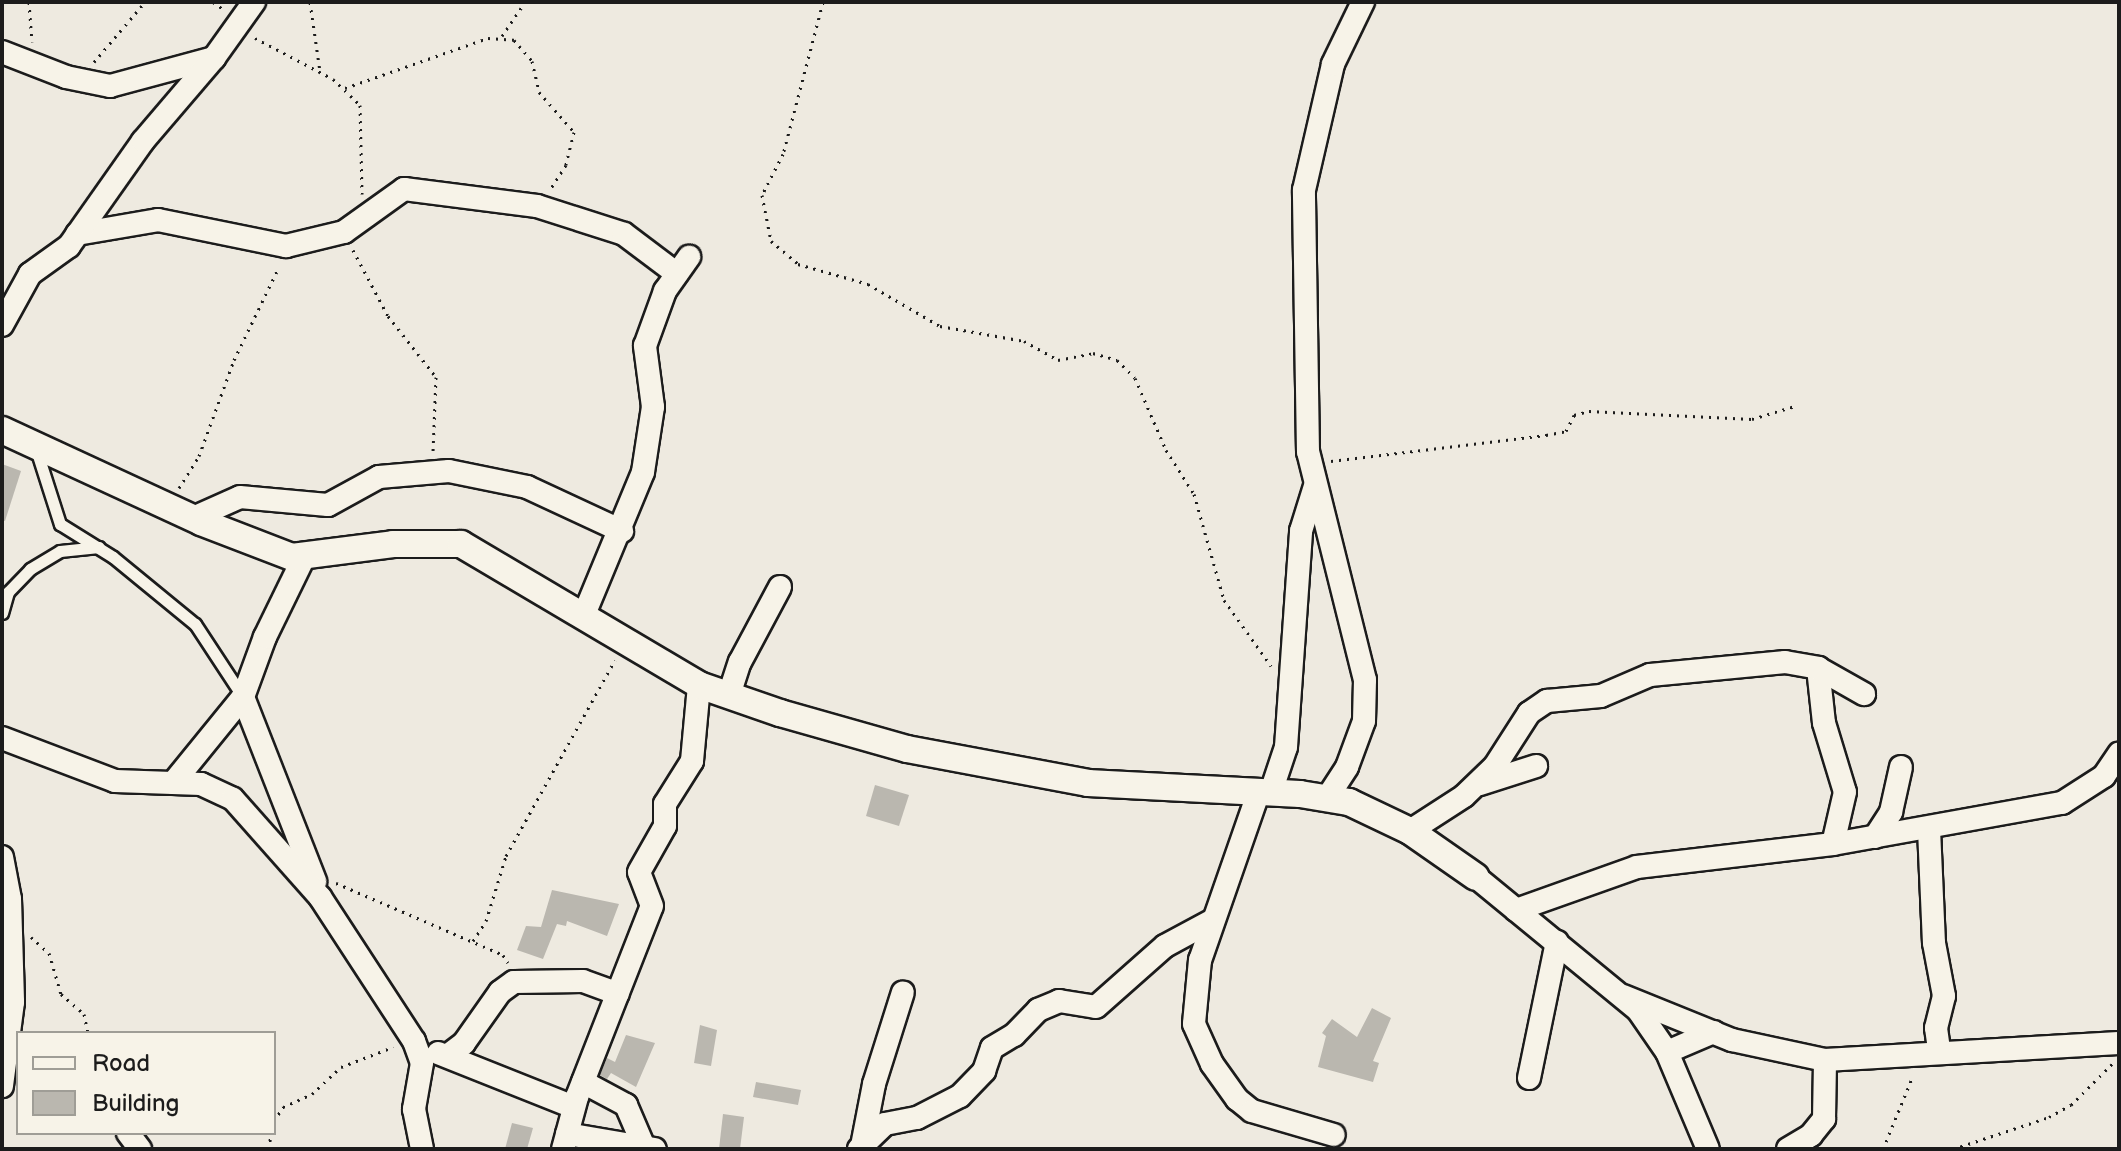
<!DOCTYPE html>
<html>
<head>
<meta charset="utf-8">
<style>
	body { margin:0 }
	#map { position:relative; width:2121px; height:1151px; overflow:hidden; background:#eeeae0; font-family:"Balsamiq Sans",sans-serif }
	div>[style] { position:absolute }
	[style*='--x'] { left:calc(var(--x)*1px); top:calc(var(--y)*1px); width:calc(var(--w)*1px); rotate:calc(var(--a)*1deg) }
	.building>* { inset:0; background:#bab7af }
	.path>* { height:3px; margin-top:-1.5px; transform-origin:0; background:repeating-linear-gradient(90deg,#1c1c1c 0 2px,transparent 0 8px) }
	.roads { filter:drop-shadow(2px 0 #1c1c1c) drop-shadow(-2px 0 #1c1c1c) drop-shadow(0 2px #1c1c1c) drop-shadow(0 -2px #1c1c1c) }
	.service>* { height:11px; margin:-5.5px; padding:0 5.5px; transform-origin:5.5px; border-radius:5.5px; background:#f7f3e8 }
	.minor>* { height:22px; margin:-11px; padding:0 11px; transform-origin:11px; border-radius:11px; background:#f7f3e8 }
	.tertiary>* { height:26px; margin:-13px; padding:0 13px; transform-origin:13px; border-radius:13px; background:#f7f3e8 }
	span { translate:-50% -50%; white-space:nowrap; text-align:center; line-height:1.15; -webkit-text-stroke:6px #f7f3e8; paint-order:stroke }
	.frame { position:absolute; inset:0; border:4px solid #1c1c1c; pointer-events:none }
	.legend { position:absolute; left:16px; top:1031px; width:260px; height:104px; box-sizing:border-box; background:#f7f3e8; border:2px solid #9f9d96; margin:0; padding:10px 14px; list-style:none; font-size:24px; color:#1c1c1c }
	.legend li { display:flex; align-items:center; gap:16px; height:40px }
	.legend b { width:40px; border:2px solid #9f9d96 }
</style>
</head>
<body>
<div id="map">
	<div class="building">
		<div style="clip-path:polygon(2px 464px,21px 471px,5px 521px,2px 520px)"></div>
		<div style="clip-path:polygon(875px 785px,909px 795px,899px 826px,866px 816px)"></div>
		<div style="clip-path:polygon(552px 890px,619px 904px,607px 936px,567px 921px,566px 926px,557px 924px,543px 959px,517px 950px,526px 926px,541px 927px)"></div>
		<div style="clip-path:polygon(1372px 1008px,1391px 1018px,1373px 1061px,1379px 1063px,1373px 1082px,1318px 1067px,1326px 1036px,1322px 1033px,1332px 1019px,1357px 1037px)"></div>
		<div style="clip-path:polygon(700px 1025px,717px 1030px,711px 1066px,694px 1063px)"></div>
		<div style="clip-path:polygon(626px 1035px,655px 1043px,636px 1087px,611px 1073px,607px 1079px,600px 1075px,607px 1058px,615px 1062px)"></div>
		<div style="clip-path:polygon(756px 1082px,801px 1090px,798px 1105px,753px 1097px)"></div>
		<div style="clip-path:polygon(723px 1114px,744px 1117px,740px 1149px,719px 1149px)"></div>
		<div style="clip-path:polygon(512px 1123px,533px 1128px,527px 1149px,505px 1149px)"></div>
	</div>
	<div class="path">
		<div style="--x:29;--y:2;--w:40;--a:85.7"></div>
		<div style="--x:213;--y:2;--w:12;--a:35"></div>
		<div style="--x:310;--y:2;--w:70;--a:81.8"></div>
		<div style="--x:823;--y:2;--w:157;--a:104.7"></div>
		<div style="--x:783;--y:154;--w:46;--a:117.1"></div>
		<div style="--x:762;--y:195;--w:47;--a:78.9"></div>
		<div style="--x:771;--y:241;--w:35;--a:40"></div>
		<div style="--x:798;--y:264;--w:73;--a:15.9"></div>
		<div style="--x:868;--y:284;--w:83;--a:30.3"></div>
		<div style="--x:940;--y:326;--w:85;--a:10.1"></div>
		<div style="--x:1024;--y:341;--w:39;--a:29"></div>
		<div style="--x:1058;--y:360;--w:36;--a:-11"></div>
		<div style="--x:1093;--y:353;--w:25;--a:16"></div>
		<div style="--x:1117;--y:360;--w:25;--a:45"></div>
		<div style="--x:1135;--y:378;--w:78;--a:66.7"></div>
		<div style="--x:1166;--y:450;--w:52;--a:57.5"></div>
		<div style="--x:1194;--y:494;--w:110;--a:74.2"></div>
		<div style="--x:1224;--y:600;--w:81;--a:54.5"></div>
		<div style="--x:502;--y:36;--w:41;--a:-55.9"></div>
		<div style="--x:255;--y:38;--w:88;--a:27.7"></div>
		<div style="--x:333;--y:79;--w:37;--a:44"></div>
		<div style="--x:360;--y:105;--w:89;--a:88.7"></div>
		<div style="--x:94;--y:62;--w:79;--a:-49.6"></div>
		<div style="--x:345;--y:88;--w:151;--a:-19.3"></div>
		<div style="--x:488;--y:38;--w:26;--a:4"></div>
		<div style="--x:514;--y:40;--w:28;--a:49"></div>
		<div style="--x:532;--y:61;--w:32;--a:77"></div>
		<div style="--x:539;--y:92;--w:53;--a:48.8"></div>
		<div style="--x:574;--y:132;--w:34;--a:104"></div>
		<div style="--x:566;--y:165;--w:30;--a:123"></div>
		<div style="--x:353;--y:250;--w:75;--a:62.1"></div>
		<div style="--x:388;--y:316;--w:78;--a:51.8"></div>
		<div style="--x:436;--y:377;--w:75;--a:92.3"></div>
		<div style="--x:1331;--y:461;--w:217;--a:-6.9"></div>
		<div style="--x:1546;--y:435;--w:20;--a:-11"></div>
		<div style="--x:1566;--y:431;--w:18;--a:-63"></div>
		<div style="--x:1574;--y:415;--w:16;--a:-15"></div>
		<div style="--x:1589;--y:411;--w:163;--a:2.8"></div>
		<div style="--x:1752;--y:419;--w:45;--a:-16.8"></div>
		<div style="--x:179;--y:488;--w:38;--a:-58"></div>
		<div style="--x:199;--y:456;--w:102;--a:-70"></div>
		<div style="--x:234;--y:360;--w:103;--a:-64.2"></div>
		<div style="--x:336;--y:883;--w:182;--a:23.3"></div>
		<div style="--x:503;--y:955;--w:9;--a:58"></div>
		<div style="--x:31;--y:937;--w:24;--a:42"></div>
		<div style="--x:49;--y:953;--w:43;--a:73.7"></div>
		<div style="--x:61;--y:994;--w:30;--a:41"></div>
		<div style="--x:84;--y:1014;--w:19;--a:78"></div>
		<div style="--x:473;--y:941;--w:24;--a:-57"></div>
		<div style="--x:486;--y:921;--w:68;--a:-72.9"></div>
		<div style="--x:506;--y:856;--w:224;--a:-60.9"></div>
		<div style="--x:274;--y:1121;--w:17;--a:-57"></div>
		<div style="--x:283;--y:1107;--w:32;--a:-24"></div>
		<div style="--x:312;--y:1094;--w:40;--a:-43"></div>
		<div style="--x:341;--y:1067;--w:56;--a:-21"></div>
		<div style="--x:269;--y:1149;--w:16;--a:-83"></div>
		<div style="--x:1883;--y:1149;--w:79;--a:-67.7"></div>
		<div style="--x:1953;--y:1149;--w:101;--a:-18.4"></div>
		<div style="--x:2049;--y:1117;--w:25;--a:-29"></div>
		<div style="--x:2071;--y:1105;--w:59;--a:-45"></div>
	</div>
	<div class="roads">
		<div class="service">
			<div style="--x:36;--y:449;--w:79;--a:72.3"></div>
			<div style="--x:60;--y:524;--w:62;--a:31.9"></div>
			<div style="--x:113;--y:557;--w:106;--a:39.3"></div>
			<div style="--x:195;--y:624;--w:87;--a:56.7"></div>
			<div style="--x:2;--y:613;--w:22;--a:-74"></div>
			<div style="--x:8;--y:592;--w:32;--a:-46"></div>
			<div style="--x:30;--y:569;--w:35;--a:-31"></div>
			<div style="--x:60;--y:551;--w:39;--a:-6"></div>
		</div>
		<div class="minor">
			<div style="--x:2;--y:52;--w:69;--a:21.3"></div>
			<div style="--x:66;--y:77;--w:45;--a:11.6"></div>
			<div style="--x:110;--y:86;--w:108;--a:-15.1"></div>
			<div style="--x:214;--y:58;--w:69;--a:-54.5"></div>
			<div style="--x:77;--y:234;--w:82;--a:-9.8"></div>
			<div style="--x:158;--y:220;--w:131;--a:11.5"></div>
			<div style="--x:286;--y:246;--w:60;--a:-13.6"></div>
			<div style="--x:344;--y:232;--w:74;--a:-35.6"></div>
			<div style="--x:404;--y:189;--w:134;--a:7.3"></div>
			<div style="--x:537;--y:206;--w:91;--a:17.8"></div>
			<div style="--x:624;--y:234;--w:66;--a:37"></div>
			<div style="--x:2;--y:325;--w:58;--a:-61.2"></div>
			<div style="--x:30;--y:274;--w:48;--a:-35.7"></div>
			<div style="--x:69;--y:246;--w:128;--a:-54.8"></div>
			<div style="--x:143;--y:141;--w:109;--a:-49.5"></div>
			<div style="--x:193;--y:518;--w:51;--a:-24.1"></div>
			<div style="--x:240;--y:497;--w:88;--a:5.2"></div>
			<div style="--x:328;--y:505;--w:58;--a:-28.8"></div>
			<div style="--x:379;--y:477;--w:70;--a:-4.9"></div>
			<div style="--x:449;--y:471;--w:80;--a:11.6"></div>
			<div style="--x:527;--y:487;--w:105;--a:24.9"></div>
			<div style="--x:583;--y:617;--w:157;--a:-67.5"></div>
			<div style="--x:643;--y:472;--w:66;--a:-81.3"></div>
			<div style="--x:653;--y:407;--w:62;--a:-97.5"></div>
			<div style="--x:645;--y:346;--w:59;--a:-70"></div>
			<div style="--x:665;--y:291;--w:42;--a:-54.8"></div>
			<div style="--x:1818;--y:668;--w:55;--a:83.8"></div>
			<div style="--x:1824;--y:723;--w:72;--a:73.1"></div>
			<div style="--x:1845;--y:792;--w:53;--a:103"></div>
			<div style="--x:729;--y:695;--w:35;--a:-72"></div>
			<div style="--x:740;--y:662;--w:85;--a:-61.9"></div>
			<div style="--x:243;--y:697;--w:198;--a:68.6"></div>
			<div style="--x:2;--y:738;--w:121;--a:20.8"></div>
			<div style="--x:115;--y:781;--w:86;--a:2"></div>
			<div style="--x:201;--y:784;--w:35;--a:25"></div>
			<div style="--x:233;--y:799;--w:131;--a:48.4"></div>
			<div style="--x:320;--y:897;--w:172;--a:56.9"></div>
			<div style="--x:414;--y:1041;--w:23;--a:70"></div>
			<div style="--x:422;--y:1063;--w:47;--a:99.9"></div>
			<div style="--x:414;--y:1109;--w:41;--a:78.7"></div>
			<div style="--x:173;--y:783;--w:111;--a:-50.9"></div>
			<div style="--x:243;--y:697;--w:64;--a:-69.9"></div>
			<div style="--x:265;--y:637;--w:89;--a:-64"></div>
			<div style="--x:1480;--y:784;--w:59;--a:-17.8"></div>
			<div style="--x:1259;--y:791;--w:179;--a:109.2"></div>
			<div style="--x:1200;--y:960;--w:64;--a:95.4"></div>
			<div style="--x:1194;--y:1024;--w:44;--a:65.8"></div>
			<div style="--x:1212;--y:1064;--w:43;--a:54.5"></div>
			<div style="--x:1237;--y:1099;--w:19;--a:39"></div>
			<div style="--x:1252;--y:1111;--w:85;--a:16.3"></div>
			<div style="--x:1271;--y:792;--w:47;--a:-71.6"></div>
			<div style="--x:1286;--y:747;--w:217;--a:-86"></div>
			<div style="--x:1301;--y:531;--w:47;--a:-72.7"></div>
			<div style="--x:1327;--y:798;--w:37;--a:-57"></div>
			<div style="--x:1347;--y:767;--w:49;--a:-69.7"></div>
			<div style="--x:1364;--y:721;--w:41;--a:-88.6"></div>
			<div style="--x:1365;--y:680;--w:235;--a:-104"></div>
			<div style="--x:1308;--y:452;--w:262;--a:-90.9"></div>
			<div style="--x:1304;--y:190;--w:129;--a:-77"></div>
			<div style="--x:1333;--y:64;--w:69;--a:-64.2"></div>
			<div style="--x:1929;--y:829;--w:114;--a:87.5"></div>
			<div style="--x:1934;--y:943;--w:54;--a:79.3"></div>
			<div style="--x:1944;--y:996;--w:33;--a:104"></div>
			<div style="--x:1936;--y:1028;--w:22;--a:82"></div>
			<div style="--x:1410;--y:831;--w:64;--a:-32.9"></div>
			<div style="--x:1464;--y:796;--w:43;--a:-44.1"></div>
			<div style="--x:1495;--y:766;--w:63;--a:-57.3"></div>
			<div style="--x:1529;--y:713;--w:22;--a:-34"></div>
			<div style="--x:1547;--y:701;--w:54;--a:-5.3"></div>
			<div style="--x:1601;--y:696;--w:53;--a:-23.2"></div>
			<div style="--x:1650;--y:675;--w:136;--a:-5.5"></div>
			<div style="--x:1785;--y:662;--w:34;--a:10"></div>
			<div style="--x:1818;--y:668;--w:53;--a:29.5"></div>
			<div style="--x:1875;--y:837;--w:30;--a:-57"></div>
			<div style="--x:1891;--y:812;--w:46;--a:-77.5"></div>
			<div style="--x:2;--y:857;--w:43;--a:79.2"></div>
			<div style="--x:10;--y:899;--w:103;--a:88.3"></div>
			<div style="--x:13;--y:1002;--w:85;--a:97.5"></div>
			<div style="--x:1476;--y:877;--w:210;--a:39.4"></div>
			<div style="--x:1638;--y:1010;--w:51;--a:55.4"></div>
			<div style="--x:1667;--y:1052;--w:105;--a:67.1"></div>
			<div style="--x:1516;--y:910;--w:128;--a:-19.6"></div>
			<div style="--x:1637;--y:867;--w:197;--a:-6.7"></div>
			<div style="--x:1833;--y:844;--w:233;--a:-10.2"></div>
			<div style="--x:2062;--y:803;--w:50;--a:-32.7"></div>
			<div style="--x:2104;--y:776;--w:27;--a:-56"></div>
			<div style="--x:1623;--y:996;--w:118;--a:22"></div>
			<div style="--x:1732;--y:1040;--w:95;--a:12.1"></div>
			<div style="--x:1825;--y:1060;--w:294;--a:-3.3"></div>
			<div style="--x:1667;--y:1052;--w:51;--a:-23.1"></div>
			<div style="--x:438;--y:1053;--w:146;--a:21.7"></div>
			<div style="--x:447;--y:1056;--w:21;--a:-37"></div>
			<div style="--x:464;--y:1043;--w:62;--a:-54.8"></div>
			<div style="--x:500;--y:992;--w:17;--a:-36"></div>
			<div style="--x:514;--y:982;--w:69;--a:-0.8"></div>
			<div style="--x:583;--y:981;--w:37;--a:20"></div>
			<div style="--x:1529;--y:1078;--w:139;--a:-78.4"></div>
			<div style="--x:583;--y:1082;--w:49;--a:28.1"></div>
			<div style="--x:626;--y:1105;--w:46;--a:66.8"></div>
			<div style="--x:128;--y:1133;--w:20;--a:53"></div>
			<div style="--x:567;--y:1134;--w:89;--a:9.7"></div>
			<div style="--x:862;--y:1146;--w:63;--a:-79"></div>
			<div style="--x:874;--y:1084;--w:96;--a:-72.5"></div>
			<div style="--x:563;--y:1149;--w:54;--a:-74.9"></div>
			<div style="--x:577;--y:1097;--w:205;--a:-68.6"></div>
			<div style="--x:652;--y:906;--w:36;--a:-111"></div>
			<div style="--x:639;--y:872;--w:53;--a:-60.5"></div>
			<div style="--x:665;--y:826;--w:22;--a:-90"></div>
			<div style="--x:665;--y:804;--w:51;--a:-57.9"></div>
			<div style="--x:692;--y:761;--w:76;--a:-84.7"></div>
			<div style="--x:859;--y:1149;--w:36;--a:-44"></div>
			<div style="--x:885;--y:1124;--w:33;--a:-11"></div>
			<div style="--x:917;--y:1118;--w:48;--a:-27.1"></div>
			<div style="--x:960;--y:1096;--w:35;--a:-46"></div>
			<div style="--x:984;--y:1071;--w:24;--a:-71"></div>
			<div style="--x:992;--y:1048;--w:26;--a:-31"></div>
			<div style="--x:1014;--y:1035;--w:35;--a:-46"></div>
			<div style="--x:1038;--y:1010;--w:23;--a:-23"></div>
			<div style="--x:1059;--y:1001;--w:37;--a:9"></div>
			<div style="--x:1096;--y:1007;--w:92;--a:-41.5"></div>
			<div style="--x:1165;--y:946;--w:55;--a:-28.4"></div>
			<div style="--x:1788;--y:1149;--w:27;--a:-31"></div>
			<div style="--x:1811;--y:1135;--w:21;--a:-51"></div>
			<div style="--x:1824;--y:1119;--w:59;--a:-89"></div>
		</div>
		<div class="tertiary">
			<div style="--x:2;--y:430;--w:219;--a:24.8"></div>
			<div style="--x:201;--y:522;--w:97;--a:21"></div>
			<div style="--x:292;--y:557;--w:102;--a:-7.3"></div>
			<div style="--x:393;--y:544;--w:68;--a:0"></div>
			<div style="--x:461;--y:544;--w:277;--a:30.6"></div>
			<div style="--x:699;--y:685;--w:86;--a:19.1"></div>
			<div style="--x:780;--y:713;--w:132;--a:15.8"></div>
			<div style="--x:907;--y:749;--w:184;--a:10.6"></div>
			<div style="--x:1088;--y:783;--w:212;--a:3"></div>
			<div style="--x:1300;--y:794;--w:50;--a:9.3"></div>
			<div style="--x:1349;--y:802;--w:68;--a:25.4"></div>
			<div style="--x:1410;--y:831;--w:80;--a:34.9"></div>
		</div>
	</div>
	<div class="frame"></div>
	<ul class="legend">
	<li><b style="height:10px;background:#f7f3e8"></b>Road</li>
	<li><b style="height:22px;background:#bab7af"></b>Building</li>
	</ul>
</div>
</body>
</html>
